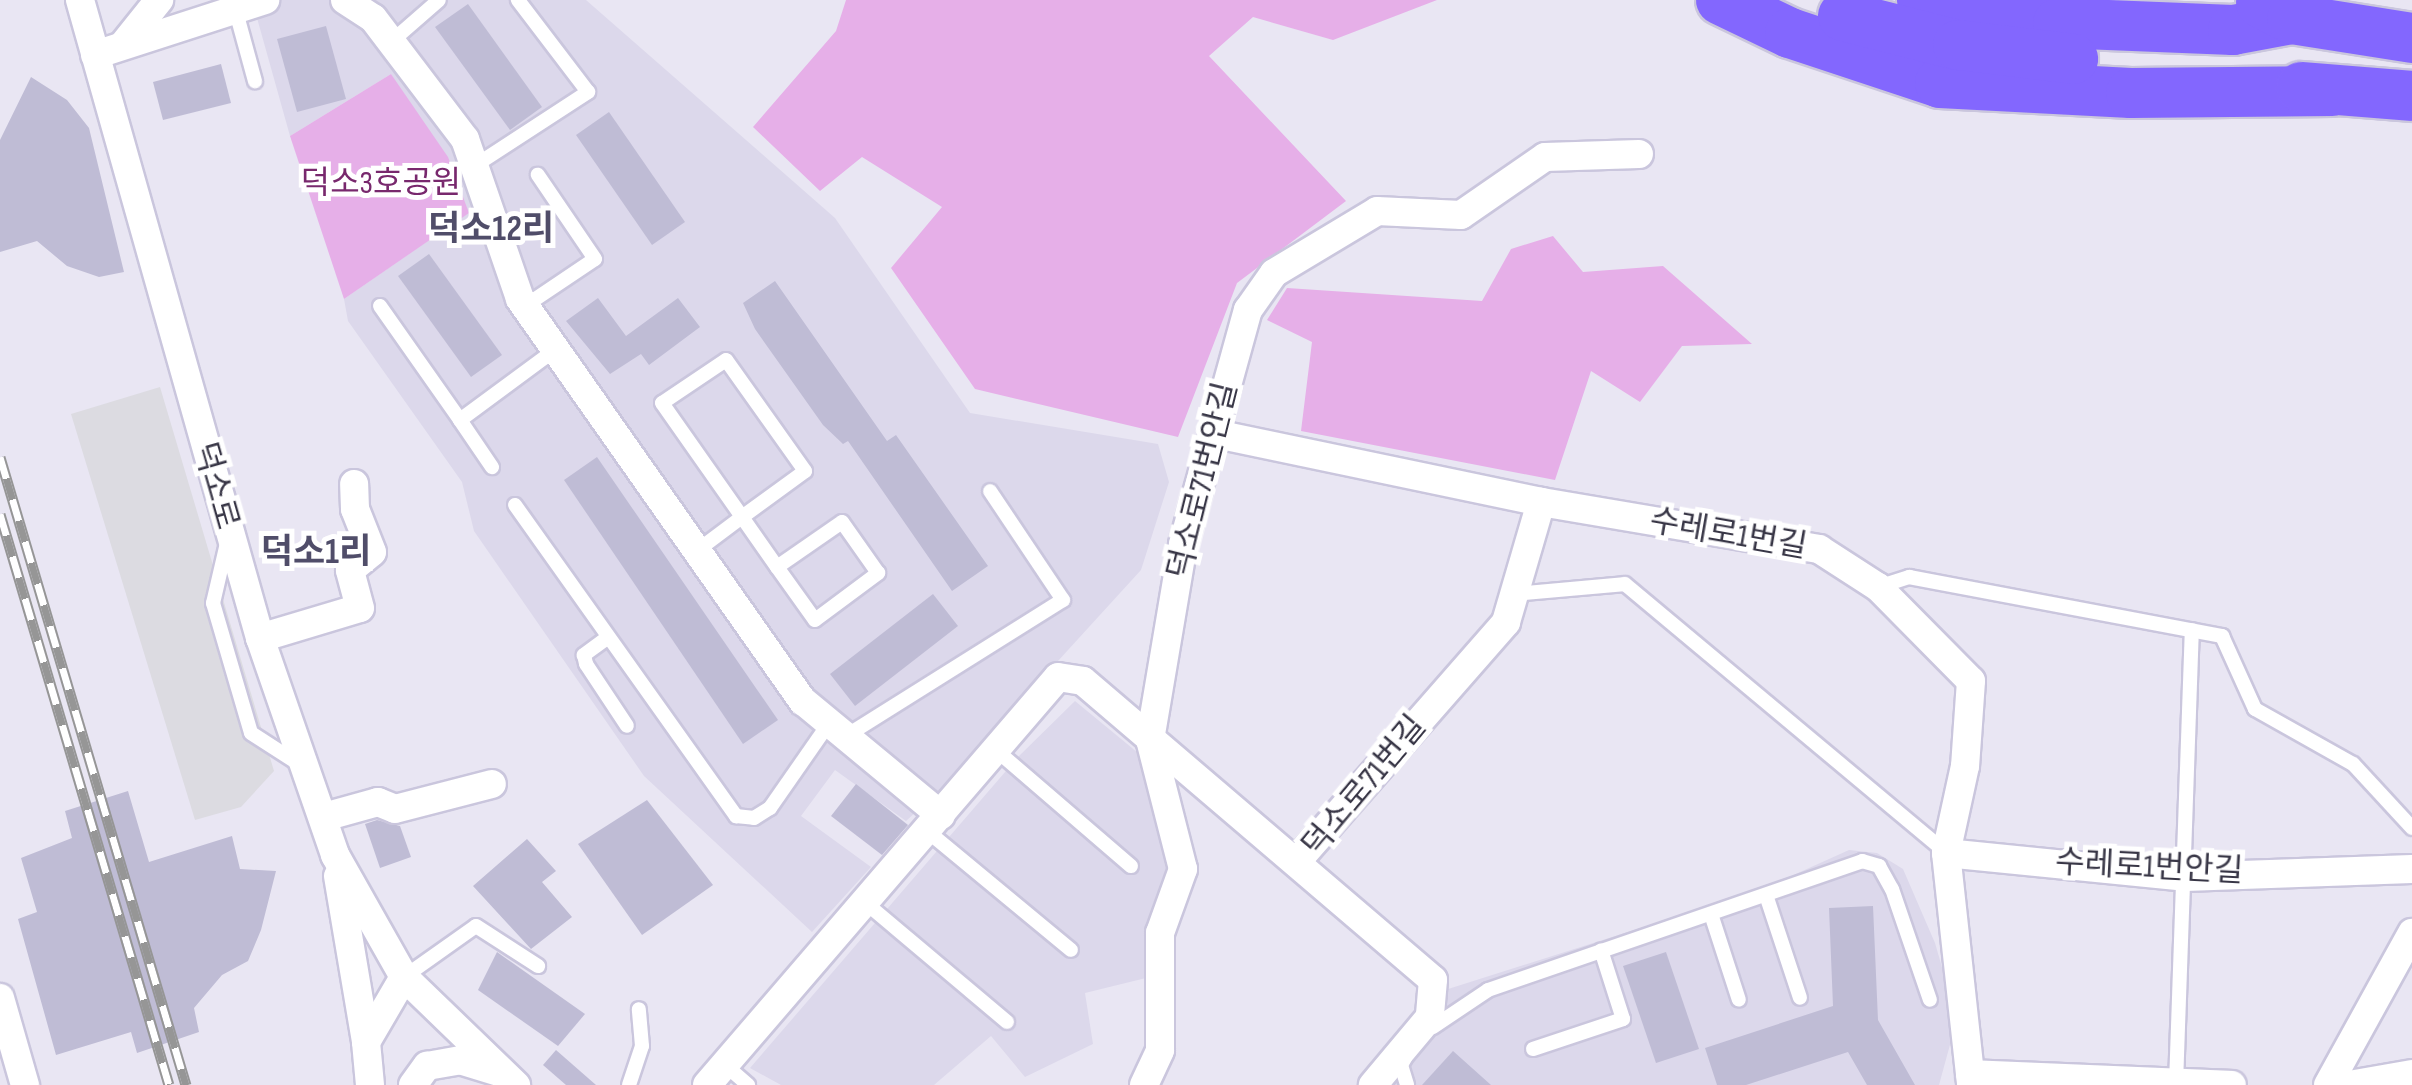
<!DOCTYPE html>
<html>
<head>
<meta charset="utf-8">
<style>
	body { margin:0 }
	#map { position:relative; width:2412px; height:1085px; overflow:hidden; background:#e9e6f3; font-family:"Sofia Sans Condensed","Noto Sans KR",sans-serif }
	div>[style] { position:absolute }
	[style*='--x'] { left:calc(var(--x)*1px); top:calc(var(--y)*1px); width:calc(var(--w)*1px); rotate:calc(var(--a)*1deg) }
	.residential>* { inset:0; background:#dcd8eb }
	.green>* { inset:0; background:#e6afe8 }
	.parking>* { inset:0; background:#dcdbe1 }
	.building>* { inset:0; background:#bfbcd5 }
	.roads { filter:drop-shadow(2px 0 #cac6dd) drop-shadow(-2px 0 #cac6dd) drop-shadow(0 2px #cac6dd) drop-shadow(0 -2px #cac6dd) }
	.service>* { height:14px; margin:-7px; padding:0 7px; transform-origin:7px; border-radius:7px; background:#fff }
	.minor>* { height:28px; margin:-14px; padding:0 14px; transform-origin:14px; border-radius:14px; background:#fff }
	.motorway>* { height:50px; margin:-25px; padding:0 25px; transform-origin:25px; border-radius:25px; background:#8367fe }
	.rail>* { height:11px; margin-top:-5.5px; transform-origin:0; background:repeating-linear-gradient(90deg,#fff 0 22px,#969696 0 44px); box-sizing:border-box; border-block:2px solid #969696 }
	span { translate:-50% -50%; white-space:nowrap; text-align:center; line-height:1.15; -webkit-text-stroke:10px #fff; paint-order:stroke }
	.park-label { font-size:32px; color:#78286d }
	.street-label { font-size:32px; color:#383646 }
	.neighbourhood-label { font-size:35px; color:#504d69; font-weight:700 }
</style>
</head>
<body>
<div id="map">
	<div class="residential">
		<div style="clip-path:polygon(252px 0,586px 0,835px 218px,970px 413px,1158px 444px,1169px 482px,1141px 570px,944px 786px,906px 821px,835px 770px,801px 816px,871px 867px,812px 932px,644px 776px,474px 531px,462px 482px,348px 321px,344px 299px,468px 213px,391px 74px,290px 136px)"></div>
		<div style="clip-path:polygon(1075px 701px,1166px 776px,1190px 863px,1146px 978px,1085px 993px,1093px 1044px,1025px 1077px,991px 1036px,934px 1085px,781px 1085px,750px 1068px,1018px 757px)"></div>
		<div style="clip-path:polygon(1849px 850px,1877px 853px,1903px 869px,1935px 943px,1957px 1019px,1939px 1085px,1368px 1085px,1445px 990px,1760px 890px)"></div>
	</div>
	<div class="green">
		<div style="clip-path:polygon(846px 0,1437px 0,1333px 40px,1253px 17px,1209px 56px,1346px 201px,1237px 283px,1178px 437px,975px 389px,891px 268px,942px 207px,862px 157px,820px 191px,753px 127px,836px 31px)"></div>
		<div style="clip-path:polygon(391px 74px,448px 157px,469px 213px,344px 299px,290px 136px)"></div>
		<div style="clip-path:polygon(1553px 236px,1583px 272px,1663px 266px,1752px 344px,1682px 346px,1640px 402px,1591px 371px,1555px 480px,1301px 431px,1312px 342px,1267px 320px,1287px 288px,1482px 301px,1511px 249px)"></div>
	</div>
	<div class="parking">
		<div style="clip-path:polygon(160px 387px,274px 771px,241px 807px,195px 820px,71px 414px)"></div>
	</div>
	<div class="building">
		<div style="clip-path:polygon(468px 4px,542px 107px,510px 130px,435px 27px)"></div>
		<div style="clip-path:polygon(326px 26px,346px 99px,297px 112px,277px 39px)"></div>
		<div style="clip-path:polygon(221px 64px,231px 103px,163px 120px,153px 82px)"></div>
		<div style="clip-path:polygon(31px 77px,67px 100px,89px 128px,124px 272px,99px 277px,67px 266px,37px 241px,0 252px,0 140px)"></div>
		<div style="clip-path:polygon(609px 112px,685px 222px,652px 245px,576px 135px)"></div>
		<div style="clip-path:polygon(429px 254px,502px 355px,471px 377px,398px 276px)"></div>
		<div style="clip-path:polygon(775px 281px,887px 441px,896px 435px,988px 566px,952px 591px,848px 441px,843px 444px,823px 425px,755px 329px,743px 303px)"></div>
		<div style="clip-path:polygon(598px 298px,626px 336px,678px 298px,700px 327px,649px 365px,641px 354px,610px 374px,566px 321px)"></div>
		<div style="clip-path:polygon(597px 457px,778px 720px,743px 744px,564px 480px)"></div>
		<div style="clip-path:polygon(933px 594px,958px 626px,855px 706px,830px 674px)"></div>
		<div style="clip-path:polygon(856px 784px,908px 825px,882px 855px,831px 816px)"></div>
		<div style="clip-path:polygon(128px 791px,149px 862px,232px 836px,240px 869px,276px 871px,261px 930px,248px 961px,222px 975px,194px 1008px,199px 1032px,137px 1053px,131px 1032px,56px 1055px,18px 919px,37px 912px,21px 858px,72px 838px,65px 811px)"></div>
		<div style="clip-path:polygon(647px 800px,713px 885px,642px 935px,578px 844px)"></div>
		<div style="clip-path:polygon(377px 820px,400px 826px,411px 857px,380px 868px,365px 824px)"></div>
		<div style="clip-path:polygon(527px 839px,556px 871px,542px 882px,572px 917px,531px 949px,473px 886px)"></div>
		<div style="clip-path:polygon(1873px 906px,1878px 1020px,1915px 1085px,1867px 1085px,1848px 1052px,1746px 1085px,1717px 1085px,1705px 1048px,1833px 1006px,1829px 908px)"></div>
		<div style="clip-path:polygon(497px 952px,585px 1014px,558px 1046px,478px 990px)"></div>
		<div style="clip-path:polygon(1666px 952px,1699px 1049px,1656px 1063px,1623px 966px)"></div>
		<div style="clip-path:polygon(556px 1050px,596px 1085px,566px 1085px,543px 1065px)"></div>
		<div style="clip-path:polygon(1453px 1051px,1491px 1085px,1422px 1085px)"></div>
	</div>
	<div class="roads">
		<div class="service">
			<div style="--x:235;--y:8;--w:76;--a:74.7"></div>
			<div style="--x:392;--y:41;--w:62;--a:-41.1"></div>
			<div style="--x:476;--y:165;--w:134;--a:-33.1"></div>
			<div style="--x:588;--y:92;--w:116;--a:-127.3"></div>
			<div style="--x:380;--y:306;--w:139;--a:54.9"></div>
			<div style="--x:460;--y:420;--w:118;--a:-36.4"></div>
			<div style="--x:525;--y:306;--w:84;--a:-33.9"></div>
			<div style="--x:595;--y:259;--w:102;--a:-124.2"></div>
			<div style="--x:460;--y:420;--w:57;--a:55.8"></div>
			<div style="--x:515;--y:505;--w:382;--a:54.6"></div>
			<div style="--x:736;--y:816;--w:18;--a:6"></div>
			<div style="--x:754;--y:818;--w:19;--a:-32"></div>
			<div style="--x:770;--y:808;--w:100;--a:-55.2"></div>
			<div style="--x:227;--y:543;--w:62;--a:103.1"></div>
			<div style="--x:213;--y:603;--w:135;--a:73.7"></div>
			<div style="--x:251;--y:733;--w:57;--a:32.9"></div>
			<div style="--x:698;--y:550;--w:55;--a:-36.9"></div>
			<div style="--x:742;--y:517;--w:78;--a:-36.1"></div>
			<div style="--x:805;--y:471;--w:136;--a:-125.4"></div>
			<div style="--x:726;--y:360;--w:77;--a:146.1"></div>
			<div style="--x:662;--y:403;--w:139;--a:54.9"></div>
			<div style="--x:742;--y:517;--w:61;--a:55"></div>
			<div style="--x:777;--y:567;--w:65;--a:54.4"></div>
			<div style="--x:815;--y:620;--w:79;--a:-36.7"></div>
			<div style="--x:878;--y:573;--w:62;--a:-125.2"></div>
			<div style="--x:842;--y:522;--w:79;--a:145.3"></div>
			<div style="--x:1878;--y:587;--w:33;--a:-18"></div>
			<div style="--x:1909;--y:577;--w:319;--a:10.7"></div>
			<div style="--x:2222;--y:636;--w:80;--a:65.7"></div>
			<div style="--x:2255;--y:709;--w:112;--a:29.3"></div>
			<div style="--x:2353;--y:764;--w:87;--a:47.3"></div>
			<div style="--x:1514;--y:594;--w:111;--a:-5.1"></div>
			<div style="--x:1625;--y:584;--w:417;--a:39.9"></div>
			<div style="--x:607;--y:638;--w:29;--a:144"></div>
			<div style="--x:584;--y:655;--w:9;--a:77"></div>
			<div style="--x:586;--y:664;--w:74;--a:56.5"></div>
			<div style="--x:846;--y:736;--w:256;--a:-32.1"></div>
			<div style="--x:1063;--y:600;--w:131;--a:-123.8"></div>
			<div style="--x:996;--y:750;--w:178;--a:40.7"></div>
			<div style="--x:926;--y:830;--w:188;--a:39.6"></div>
			<div style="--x:1767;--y:898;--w:105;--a:71.7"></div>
			<div style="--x:867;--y:904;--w:183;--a:40.1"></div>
			<div style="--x:1711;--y:914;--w:90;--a:72"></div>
			<div style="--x:404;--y:977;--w:88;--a:-35.3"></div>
			<div style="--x:476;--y:926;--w:74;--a:32.8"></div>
			<div style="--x:1433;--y:1027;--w:66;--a:-33.9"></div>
			<div style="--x:1488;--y:990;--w:396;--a:-19"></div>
			<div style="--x:1862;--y:861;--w:18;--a:16"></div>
			<div style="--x:1879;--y:866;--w:26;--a:61"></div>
			<div style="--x:1892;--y:889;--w:117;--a:71.1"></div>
			<div style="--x:1533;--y:1049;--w:95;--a:-18.4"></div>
			<div style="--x:1623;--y:1019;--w:72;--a:-107.7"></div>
			<div style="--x:1405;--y:1058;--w:8;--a:120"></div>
			<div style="--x:1401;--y:1065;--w:21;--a:73"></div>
			<div style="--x:724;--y:1064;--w:32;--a:41"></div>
			<div style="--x:2176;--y:1084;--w:454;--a:-88"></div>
			<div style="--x:629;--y:1085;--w:41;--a:-71.6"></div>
			<div style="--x:642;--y:1046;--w:37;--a:-95"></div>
		</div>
		<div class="minor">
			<div style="--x:80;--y:0;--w:663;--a:74.24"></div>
			<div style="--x:260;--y:638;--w:230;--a:70.9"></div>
			<div style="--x:335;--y:855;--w:140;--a:60.5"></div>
			<div style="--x:404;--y:977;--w:156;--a:44"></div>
			<div style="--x:345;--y:0;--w:33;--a:33"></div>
			<div style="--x:373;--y:18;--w:152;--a:52.8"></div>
			<div style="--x:465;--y:139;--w:169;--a:71"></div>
			<div style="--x:520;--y:299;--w:492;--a:54.9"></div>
			<div style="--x:803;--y:701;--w:179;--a:39.6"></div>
			<div style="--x:123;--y:45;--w:58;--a:-51.3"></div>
			<div style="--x:95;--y:55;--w:179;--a:-17.9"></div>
			<div style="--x:1216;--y:434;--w:332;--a:11.8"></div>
			<div style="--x:1541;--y:502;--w:282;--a:9.6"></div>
			<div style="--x:1819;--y:549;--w:70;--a:32.8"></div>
			<div style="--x:1878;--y:587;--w:132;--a:45.3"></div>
			<div style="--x:1971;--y:681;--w:85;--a:94"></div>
			<div style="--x:1965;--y:766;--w:89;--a:102.3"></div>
			<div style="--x:1946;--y:853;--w:233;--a:83.8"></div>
			<div style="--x:260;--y:638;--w:104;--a:-16.7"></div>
			<div style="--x:360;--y:608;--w:39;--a:-105"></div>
			<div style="--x:350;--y:570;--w:28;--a:-39"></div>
			<div style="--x:372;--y:552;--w:46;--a:-111.6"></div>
			<div style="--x:355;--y:509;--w:25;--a:-92"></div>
			<div style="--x:324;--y:817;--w:56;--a:-15.5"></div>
			<div style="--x:378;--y:802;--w:18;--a:22"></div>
			<div style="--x:395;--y:809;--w:100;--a:-14.5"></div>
			<div style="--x:1946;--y:853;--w:240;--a:5.7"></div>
			<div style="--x:2185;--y:877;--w:227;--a:-2"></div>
			<div style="--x:1298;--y:860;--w:316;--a:-48.8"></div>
			<div style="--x:1506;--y:622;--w:125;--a:-73.7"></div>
			<div style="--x:338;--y:876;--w:168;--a:80.4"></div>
			<div style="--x:0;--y:998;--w:91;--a:74"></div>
			<div style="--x:1970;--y:1074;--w:262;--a:2.4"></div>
			<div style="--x:370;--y:1085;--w:43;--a:-95.3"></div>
			<div style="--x:366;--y:1042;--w:75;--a:-59.7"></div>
			<div style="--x:413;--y:1085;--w:24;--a:-54"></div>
			<div style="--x:427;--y:1066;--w:34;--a:-10"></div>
			<div style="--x:460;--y:1060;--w:41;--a:17.1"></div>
			<div style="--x:707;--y:1085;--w:538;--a:-49.29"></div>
			<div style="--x:1058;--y:677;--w:25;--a:9"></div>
			<div style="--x:1083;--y:681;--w:460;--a:40.5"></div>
			<div style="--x:1433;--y:980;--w:37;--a:95"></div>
			<div style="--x:1430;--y:1017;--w:89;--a:130"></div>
			<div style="--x:1144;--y:1085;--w:38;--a:-65"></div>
			<div style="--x:1160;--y:1050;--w:117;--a:-90"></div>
			<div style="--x:1160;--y:933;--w:68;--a:-70.2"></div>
			<div style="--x:1183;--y:869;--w:133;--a:-104.3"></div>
			<div style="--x:1150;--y:740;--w:199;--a:-80.4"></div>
			<div style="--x:1183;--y:544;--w:243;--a:-74.5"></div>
			<div style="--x:1248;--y:310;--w:45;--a:-54.9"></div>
			<div style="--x:1274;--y:273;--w:120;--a:-31"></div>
			<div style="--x:1377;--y:211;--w:84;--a:2.7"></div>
			<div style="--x:1461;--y:215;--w:102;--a:-34.6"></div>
			<div style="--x:1545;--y:157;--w:94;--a:-1.8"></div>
			<div style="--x:2328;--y:1085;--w:174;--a:-61.1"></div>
			<div style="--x:2349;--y:1085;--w:64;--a:-9.9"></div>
		</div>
		<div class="motorway">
			<div style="--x:1721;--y:0;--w:76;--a:25.6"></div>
			<div style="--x:1790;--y:33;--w:158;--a:18.4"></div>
			<div style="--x:1940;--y:83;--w:191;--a:3"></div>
			<div style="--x:2131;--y:93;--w:201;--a:-0.6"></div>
			<div style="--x:1922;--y:0;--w:138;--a:9.6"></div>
			<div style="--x:2058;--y:23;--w:175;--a:2.3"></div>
			<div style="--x:2233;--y:30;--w:60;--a:-10.6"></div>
			<div style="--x:2261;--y:3;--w:35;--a:27"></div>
			<div style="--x:2292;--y:19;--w:121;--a:9"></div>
			<div style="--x:1843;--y:16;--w:119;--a:14.2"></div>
			<div style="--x:1958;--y:45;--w:116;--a:6.9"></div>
			<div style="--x:2301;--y:87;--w:111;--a:4.6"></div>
		</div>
	</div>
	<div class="rail">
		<div style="--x:0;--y:457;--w:655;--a:73.5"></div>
		<div style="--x:0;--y:514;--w:595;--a:73.51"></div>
	</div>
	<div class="park-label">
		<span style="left:381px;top:184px">덕소3호공원</span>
	</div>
	<div class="street-label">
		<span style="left:1204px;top:481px;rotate:-76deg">덕소로71번안길</span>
		<span style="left:215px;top:486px;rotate:74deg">덕소로</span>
		<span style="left:1728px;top:535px;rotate:10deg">수레로1번길</span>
		<span style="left:1365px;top:787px;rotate:-50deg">덕소로71번길</span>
		<span style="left:2149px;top:868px;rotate:3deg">수레로1번안길</span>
	</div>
	<div class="neighbourhood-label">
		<span style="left:491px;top:230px">덕소12리</span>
		<span style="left:316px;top:553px">덕소1리</span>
	</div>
</div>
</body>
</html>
